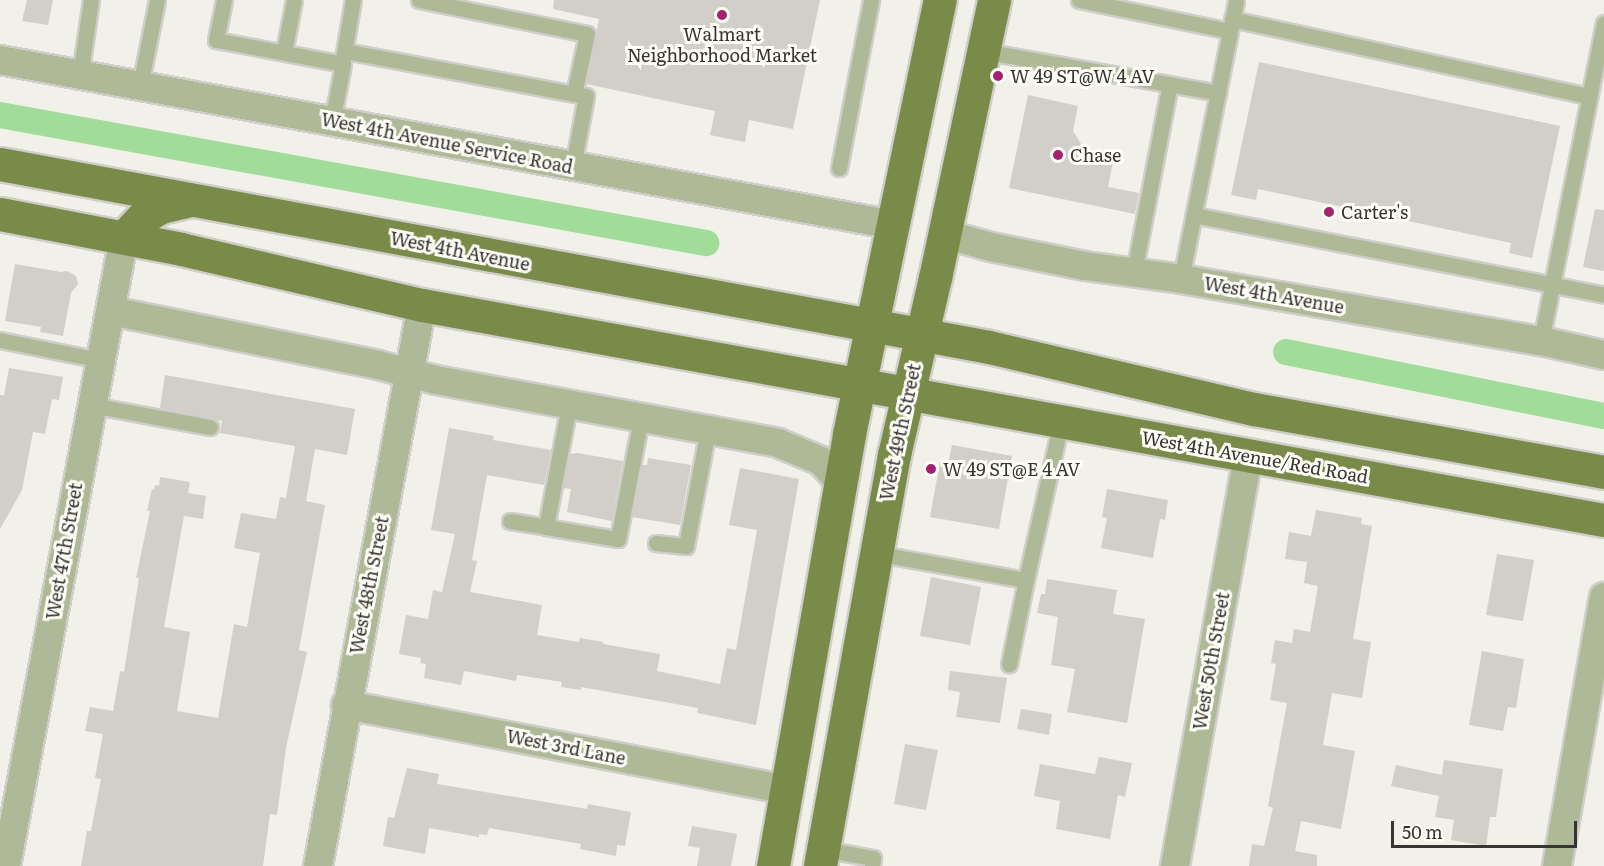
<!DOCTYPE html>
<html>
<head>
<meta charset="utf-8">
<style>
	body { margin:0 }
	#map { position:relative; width:1604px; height:866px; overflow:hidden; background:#f1f0e9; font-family:Literata,serif }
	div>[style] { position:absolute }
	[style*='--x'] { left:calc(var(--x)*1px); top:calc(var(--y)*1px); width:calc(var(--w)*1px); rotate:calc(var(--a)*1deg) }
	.canal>* { height:26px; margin:-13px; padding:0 13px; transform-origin:13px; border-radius:13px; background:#a1dc9a }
	.building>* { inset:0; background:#d2cec8 }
	.roads { filter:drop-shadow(2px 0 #cfcec8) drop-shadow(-2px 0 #cfcec8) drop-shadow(0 2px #cfcec8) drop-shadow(0 -2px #cfcec8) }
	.lane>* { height:15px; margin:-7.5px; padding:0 7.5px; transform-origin:7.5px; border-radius:7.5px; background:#afb997 }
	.street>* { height:28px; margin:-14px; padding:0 14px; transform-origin:14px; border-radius:14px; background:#afb997 }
	.primary>* { height:33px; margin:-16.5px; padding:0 16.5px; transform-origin:16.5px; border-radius:16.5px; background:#7a8b49 }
	.dots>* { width:16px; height:16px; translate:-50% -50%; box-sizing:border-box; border:3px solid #fefdf6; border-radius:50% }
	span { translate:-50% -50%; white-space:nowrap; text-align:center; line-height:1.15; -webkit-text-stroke:6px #fefdf6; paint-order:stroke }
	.poi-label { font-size:18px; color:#363533 }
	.left { translate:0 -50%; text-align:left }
	.street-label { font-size:18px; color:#363533 }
	.scale { position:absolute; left:1391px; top:821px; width:186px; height:27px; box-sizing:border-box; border:3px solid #363533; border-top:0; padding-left:8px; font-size:18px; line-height:21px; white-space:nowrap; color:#363533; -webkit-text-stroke:4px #fefdf6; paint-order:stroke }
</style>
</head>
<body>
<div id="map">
	<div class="canal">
		<div style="--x:0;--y:115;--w:718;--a:10.28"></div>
		<div style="--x:1286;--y:352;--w:324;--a:11.4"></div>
	</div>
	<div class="building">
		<div style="clip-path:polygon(27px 0,53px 0,48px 25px,22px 21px)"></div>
		<div style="clip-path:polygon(554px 0,820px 0,793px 129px,749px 120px,745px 142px,710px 135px,715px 111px,586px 84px,599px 19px,553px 9px)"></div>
		<div style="clip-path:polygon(1259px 62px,1560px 126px,1532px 258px,1509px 253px,1511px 243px,1258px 189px,1256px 200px,1231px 195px)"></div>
		<div style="clip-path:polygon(1028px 95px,1078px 106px,1073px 131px,1086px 152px,1114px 157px,1108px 187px,1139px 193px,1135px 214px,1009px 188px)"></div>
		<div style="clip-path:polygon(1595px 209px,1604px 210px,1604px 271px,1583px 267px)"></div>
		<div style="clip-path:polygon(15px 264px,61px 272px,67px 271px,76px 276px,78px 284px,71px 293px,63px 336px,40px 332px,41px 327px,5px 321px)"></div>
		<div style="clip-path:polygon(9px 368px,63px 377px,59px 400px,52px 399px,45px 434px,33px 432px,22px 490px,0 529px,0 395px,4px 395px)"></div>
		<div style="clip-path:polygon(165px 375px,355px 409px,347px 455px,315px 449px,306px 501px,325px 505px,299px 650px,307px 652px,286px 748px,277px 815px,270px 814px,263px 866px,81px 866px,87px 831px,91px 831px,101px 779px,95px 778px,103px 734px,85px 731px,90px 707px,113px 711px,120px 671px,124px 672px,139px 578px,136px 578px,150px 511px,147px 511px,152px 489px,154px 490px,155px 485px,159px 486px,160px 477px,190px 482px,188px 493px,206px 496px,203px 519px,184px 516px,164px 627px,190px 632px,177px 711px,218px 718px,234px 624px,247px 627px,260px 553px,234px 548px,241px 513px,276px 519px,280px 497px,286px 498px,295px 446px,220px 433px,222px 421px,160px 408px)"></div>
		<div style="clip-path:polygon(449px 428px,494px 436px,493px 440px,551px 450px,544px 485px,487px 475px,472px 560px,477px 561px,470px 592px,542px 605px,537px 635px,579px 642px,580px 638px,603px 642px,603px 644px,660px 654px,657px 671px,720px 684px,727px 648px,736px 650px,757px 530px,729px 525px,740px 468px,799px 479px,756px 725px,697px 713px,698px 708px,581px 687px,581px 690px,561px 687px,562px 682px,517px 675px,516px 681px,464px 671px,461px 685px,424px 678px,426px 664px,420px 663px,421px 658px,399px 654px,406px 615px,428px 619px,433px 590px,442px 592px,455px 534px,431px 530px)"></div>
		<div style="clip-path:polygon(952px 445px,1012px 456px,999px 529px,930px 517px,940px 462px,948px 464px)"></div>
		<div style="clip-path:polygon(578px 453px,623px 461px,612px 521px,567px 512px,571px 489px,563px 488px,570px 454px)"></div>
		<div style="clip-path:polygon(648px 458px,691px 465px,680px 525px,632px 517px,642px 465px,647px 465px)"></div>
		<div style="clip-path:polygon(1107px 489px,1168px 500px,1165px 520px,1160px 519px,1153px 558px,1101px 548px,1107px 518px,1102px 517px)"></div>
		<div style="clip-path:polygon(1316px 510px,1362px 518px,1361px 524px,1372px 526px,1353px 639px,1371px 642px,1362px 698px,1332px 693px,1323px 745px,1355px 751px,1341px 829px,1301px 821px,1295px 851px,1317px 855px,1317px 866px,1249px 866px,1252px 844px,1264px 846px,1273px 808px,1268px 806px,1287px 703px,1270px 700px,1276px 664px,1271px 663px,1275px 640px,1292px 643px,1294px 629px,1310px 632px,1318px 586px,1304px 583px,1307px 562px,1285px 559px,1289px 532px,1311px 536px)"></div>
		<div style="clip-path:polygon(1497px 554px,1534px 560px,1523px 621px,1486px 615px)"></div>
		<div style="clip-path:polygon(931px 577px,981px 587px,970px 645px,920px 636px)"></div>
		<div style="clip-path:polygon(1047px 579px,1117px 590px,1113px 614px,1145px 619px,1127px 723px,1067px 712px,1075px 669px,1051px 665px,1058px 617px,1037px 613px,1041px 594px,1045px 594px)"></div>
		<div style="clip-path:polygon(1482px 651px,1524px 659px,1516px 708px,1508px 707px,1503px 731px,1469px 725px)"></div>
		<div style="clip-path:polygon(950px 671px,1007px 678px,1000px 723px,956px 717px,960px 692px,948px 690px)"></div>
		<div style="clip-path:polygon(1021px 709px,1052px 714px,1049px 735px,1017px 729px)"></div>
		<div style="clip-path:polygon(905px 744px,938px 750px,926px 810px,894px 804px)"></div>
		<div style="clip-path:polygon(1099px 757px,1132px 763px,1125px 797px,1118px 795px,1110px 839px,1056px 829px,1060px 801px,1034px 796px,1040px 764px,1095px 774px)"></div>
		<div style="clip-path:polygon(1444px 760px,1503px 769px,1496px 817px,1490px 817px,1486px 846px,1451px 840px,1454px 820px,1435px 817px,1439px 796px,1391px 786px,1396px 765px,1442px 775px)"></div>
		<div style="clip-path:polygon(407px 768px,439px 774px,437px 784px,587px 809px,588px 804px,631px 812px,625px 846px,617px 845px,616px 856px,580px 849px,581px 844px,489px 828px,487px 835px,479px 834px,479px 837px,429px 828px,425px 854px,383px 846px,388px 817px,394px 818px)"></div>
		<div style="clip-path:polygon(692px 826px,737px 834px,731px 866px,697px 866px,700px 848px,688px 846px)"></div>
	</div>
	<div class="roads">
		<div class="lane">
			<div style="--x:224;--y:0;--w:41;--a:101.3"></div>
			<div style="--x:216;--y:40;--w:129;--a:10.7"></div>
			<div style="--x:343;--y:64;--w:59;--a:100.7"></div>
			<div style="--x:419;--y:0;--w:171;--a:11.4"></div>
			<div style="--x:587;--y:34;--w:61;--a:102.2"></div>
			<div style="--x:1079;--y:0;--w:154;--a:11.6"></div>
			<div style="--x:1232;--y:19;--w:365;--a:12.2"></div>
			<div style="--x:345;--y:51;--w:245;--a:10.6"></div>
			<div style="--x:586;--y:96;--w:71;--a:100.5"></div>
			<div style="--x:983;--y:51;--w:239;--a:10.1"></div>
			<div style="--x:284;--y:52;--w:53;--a:-79.1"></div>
			<div style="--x:343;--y:59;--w:60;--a:-80.4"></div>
			<div style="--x:80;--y:75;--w:76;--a:-81.7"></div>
			<div style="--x:140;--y:86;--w:88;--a:-78.8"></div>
			<div style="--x:839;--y:168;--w:171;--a:-79.2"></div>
			<div style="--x:1194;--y:215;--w:418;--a:11"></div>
			<div style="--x:1134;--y:272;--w:191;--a:-79.2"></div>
			<div style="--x:1181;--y:279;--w:284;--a:-78.8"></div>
			<div style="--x:0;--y:340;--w:102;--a:11.3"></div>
			<div style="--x:1541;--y:341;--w:324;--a:-78.8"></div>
			<div style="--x:91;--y:405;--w:121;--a:10.5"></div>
			<div style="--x:510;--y:521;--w:36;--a:9"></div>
			<div style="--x:546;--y:527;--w:124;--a:-79.3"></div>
			<div style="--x:546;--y:527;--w:73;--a:9.5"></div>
			<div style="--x:618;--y:539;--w:123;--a:-79.2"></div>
			<div style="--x:656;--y:543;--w:30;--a:6"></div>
			<div style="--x:686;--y:546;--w:118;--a:-79.3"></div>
			<div style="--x:874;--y:553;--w:154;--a:10.1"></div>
			<div style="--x:1026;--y:580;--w:86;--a:101.4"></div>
			<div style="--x:1026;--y:580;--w:162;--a:-77.5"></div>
			<div style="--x:823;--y:849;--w:51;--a:10.2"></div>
			<div style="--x:873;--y:858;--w:8;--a:97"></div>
		</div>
		<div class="street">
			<div style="--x:0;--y:60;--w:909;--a:10.46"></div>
			<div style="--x:944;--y:234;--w:49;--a:15.5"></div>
			<div style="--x:991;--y:247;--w:96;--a:11.4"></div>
			<div style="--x:1085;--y:266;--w:97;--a:7.7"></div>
			<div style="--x:1181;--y:279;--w:365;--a:9.8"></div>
			<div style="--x:1541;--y:341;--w:65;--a:12.5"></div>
			<div style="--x:111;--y:311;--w:272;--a:11.4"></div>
			<div style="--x:378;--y:365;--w:60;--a:14.5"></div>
			<div style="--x:436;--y:380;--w:348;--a:10.4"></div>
			<div style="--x:778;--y:443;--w:47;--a:22.7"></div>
			<div style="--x:821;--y:461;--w:28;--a:48"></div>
			<div style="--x:346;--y:705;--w:448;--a:10.9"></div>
			<div style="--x:6;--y:866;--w:640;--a:-79.37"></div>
			<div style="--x:318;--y:866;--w:571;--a:-79.5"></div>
			<div style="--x:1175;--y:866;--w:417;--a:-79.9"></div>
			<div style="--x:1557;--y:866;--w:273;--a:-80.1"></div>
		</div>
		<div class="primary">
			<div style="--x:0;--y:164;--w:1006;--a:10.48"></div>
			<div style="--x:989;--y:347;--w:272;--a:13.2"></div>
			<div style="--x:1254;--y:409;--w:356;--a:10.2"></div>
			<div style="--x:0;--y:214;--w:184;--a:10.9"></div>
			<div style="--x:181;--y:249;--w:247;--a:13.1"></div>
			<div style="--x:422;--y:305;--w:1201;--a:10.31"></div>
			<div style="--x:124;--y:237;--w:26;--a:-47"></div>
			<div style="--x:142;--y:218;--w:22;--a:-30"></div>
			<div style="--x:161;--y:207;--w:31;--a:-13"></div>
			<div style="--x:773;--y:866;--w:439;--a:-80"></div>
			<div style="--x:849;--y:434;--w:443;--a:-78.2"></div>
			<div style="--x:820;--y:866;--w:418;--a:-79.8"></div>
			<div style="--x:894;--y:455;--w:182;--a:-77"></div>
			<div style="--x:935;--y:278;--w:284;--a:-78"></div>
		</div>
	</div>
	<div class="dots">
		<div style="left:722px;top:15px;background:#a52270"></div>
		<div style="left:998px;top:76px;background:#a52270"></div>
		<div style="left:1058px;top:155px;background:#a52270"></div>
		<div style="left:1329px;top:212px;background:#a52270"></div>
		<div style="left:931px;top:469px;background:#a52270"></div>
	</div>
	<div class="poi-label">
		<span style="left:722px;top:45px">Walmart<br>Neighborhood Market</span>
		<span class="left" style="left:1010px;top:76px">W 49 ST@W 4 AV</span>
		<span class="left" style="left:1070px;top:155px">Chase</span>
		<span class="left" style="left:1341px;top:212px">Carter's</span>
		<span class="left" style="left:943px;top:469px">W 49 ST@E 4 AV</span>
	</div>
	<div class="street-label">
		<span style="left:447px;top:143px;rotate:11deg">West 4th Avenue Service Road</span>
		<span style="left:460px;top:251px;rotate:11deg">West 4th Avenue</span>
		<span style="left:1274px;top:295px;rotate:10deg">West 4th Avenue</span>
		<span style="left:900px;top:432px;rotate:-78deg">West 49th Street</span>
		<span style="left:1255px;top:457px;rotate:10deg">West 4th Avenue/Red Road</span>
		<span style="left:64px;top:551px;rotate:-80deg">West 47th Street</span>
		<span style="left:369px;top:585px;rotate:-79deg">West 48th Street</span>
		<span style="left:1211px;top:661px;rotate:-80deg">West 50th Street</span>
		<span style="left:566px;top:747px;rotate:11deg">West 3rd Lane</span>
	</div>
	<div class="scale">50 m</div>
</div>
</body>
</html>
